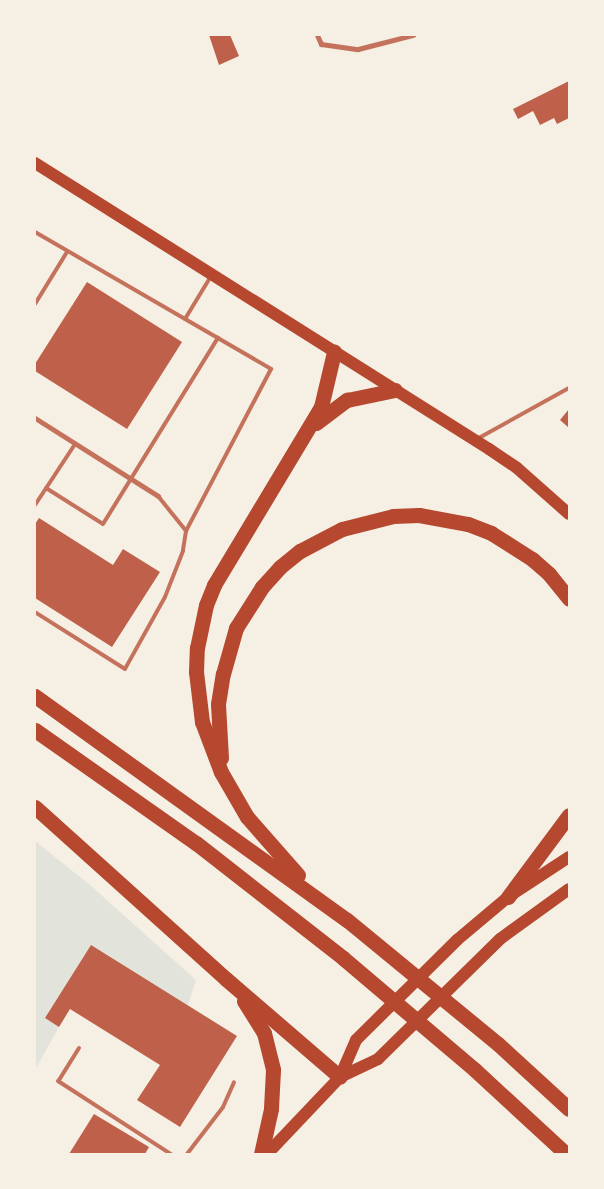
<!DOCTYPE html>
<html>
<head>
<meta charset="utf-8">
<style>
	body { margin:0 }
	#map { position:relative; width:604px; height:1189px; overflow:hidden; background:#f6efe4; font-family:Mulish,sans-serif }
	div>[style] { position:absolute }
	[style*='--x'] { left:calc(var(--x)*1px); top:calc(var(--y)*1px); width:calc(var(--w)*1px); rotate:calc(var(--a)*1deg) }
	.green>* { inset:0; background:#e2e4dc }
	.building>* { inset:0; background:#bf614a }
	.service>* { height:4px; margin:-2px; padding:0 2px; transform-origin:2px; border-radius:2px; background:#c5725c }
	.minor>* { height:5px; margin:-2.5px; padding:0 2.5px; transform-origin:2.5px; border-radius:2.5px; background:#c5725c }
	.primary>* { height:12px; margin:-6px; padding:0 6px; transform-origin:6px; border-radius:6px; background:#b5482f }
	.motorway>* { height:15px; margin:-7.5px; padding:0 7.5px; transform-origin:7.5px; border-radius:7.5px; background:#b5482f }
	span { translate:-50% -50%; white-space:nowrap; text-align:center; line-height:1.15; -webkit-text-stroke:5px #f6efe4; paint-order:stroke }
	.frame { position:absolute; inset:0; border:36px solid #f6efe4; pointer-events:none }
</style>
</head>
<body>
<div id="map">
	<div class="green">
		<div style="clip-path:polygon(35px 841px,90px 885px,196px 980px,188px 1005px,84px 956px,59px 1027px,35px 1070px)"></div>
	</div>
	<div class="building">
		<div style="clip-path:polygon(209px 35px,230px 35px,239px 56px,219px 65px)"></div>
		<div style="clip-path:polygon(569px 81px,569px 118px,557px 124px,554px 118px,540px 125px,533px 111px,518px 119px,513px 109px)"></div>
		<div style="clip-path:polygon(87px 282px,182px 342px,127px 429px,35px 371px,35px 364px)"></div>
		<div style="clip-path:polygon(569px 409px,569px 428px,560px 420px)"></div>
		<div style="clip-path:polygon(39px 518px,113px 565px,123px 549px,160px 572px,112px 647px,35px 598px,35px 524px)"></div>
		<div style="clip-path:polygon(91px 945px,237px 1036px,180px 1127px,137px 1100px,160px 1065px,70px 1009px,59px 1027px,45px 1018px)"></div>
		<div style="clip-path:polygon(94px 1114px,149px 1147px,145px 1154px,69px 1154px)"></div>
	</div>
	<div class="service">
		<div style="--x:35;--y:232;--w:273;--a:30.1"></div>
		<div style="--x:271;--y:369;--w:183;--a:117.7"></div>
		<div style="--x:186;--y:531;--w:20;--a:99"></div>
		<div style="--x:183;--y:551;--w:49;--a:111.4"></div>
		<div style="--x:165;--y:597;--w:82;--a:119.1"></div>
		<div style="--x:125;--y:669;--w:107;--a:-147.7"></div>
		<div style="--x:35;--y:304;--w:61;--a:-58.4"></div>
		<div style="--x:185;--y:319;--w:50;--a:-58.8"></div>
		<div style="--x:477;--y:439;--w:105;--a:-29"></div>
		<div style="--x:46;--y:488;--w:67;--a:32.3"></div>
		<div style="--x:103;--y:524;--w:219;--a:-58.3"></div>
		<div style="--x:158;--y:496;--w:45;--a:51.3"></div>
		<div style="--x:35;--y:505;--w:73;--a:-56.7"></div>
		<div style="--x:79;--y:1048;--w:39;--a:122"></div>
		<div style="--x:58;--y:1081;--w:135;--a:32.9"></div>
		<div style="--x:187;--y:1154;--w:59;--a:-52.5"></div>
		<div style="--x:223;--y:1107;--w:27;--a:-66"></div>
	</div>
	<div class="minor">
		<div style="--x:317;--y:35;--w:10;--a:66"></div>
		<div style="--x:321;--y:44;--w:37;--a:8"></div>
		<div style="--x:358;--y:49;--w:57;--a:-14.3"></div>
		<div style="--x:35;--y:418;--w:146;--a:32.4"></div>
	</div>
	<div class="primary">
		<div style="--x:35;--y:163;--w:537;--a:32.21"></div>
		<div style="--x:489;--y:449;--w:34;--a:34"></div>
		<div style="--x:517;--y:468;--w:69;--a:41.5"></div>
		<div style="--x:340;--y:1077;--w:42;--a:-25.3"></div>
		<div style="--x:378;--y:1059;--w:171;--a:-44.5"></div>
		<div style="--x:500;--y:939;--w:85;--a:-35.9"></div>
		<div style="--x:267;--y:1154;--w:106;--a:-46.5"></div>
		<div style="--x:340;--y:1077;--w:40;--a:-66.6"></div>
		<div style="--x:356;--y:1040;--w:142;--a:-44.7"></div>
		<div style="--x:457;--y:940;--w:67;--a:-40.1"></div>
		<div style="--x:508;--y:897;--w:73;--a:-33.3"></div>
	</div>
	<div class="motorway">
		<div style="--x:316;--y:423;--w:39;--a:-37"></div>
		<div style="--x:347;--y:400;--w:49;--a:-11.8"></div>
		<div style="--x:35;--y:696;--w:384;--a:35.7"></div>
		<div style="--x:347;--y:920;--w:195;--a:39.4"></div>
		<div style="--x:498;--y:1044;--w:96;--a:42.5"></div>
		<div style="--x:35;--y:730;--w:197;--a:35.1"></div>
		<div style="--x:196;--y:843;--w:187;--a:38"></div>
		<div style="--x:343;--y:958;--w:173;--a:40.3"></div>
		<div style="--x:475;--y:1070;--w:124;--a:42.7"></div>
		<div style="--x:221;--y:758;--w:54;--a:-93.2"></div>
		<div style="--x:218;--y:704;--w:30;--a:-81"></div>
		<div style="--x:223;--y:674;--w:48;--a:-74.2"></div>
		<div style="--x:236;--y:628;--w:49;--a:-57.6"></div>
		<div style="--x:262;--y:587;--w:27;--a:-48"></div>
		<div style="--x:280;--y:567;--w:26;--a:-39"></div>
		<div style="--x:300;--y:551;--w:47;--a:-27.6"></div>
		<div style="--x:342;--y:529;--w:53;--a:-14.3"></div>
		<div style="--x:393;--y:516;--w:26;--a:-2"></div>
		<div style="--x:419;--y:515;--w:50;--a:10.4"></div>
		<div style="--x:468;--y:524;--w:25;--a:21"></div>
		<div style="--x:491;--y:533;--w:49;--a:32.4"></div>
		<div style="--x:532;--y:559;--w:23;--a:41"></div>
		<div style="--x:549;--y:574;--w:32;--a:51"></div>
		<div style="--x:35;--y:807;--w:257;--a:42"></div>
		<div style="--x:226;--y:979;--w:150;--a:40.7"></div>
		<div style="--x:298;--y:875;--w:77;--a:-131.3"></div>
		<div style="--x:247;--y:817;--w:52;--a:-120"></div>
		<div style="--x:221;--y:772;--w:53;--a:-110.8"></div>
		<div style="--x:202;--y:722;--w:50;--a:-96.8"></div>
		<div style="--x:196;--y:672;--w:24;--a:-88"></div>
		<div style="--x:197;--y:648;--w:44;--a:-78.2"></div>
		<div style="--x:206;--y:605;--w:22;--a:-68"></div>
		<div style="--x:214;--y:585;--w:208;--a:-59"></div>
		<div style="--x:321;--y:407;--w:57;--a:-76.7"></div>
		<div style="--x:508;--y:897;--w:102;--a:-53.4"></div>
		<div style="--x:244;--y:1001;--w:38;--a:58"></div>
		<div style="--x:264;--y:1033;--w:38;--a:76"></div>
		<div style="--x:273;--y:1070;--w:39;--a:93"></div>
		<div style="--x:271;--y:1109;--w:46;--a:102.5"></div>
	</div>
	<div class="frame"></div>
</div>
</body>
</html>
